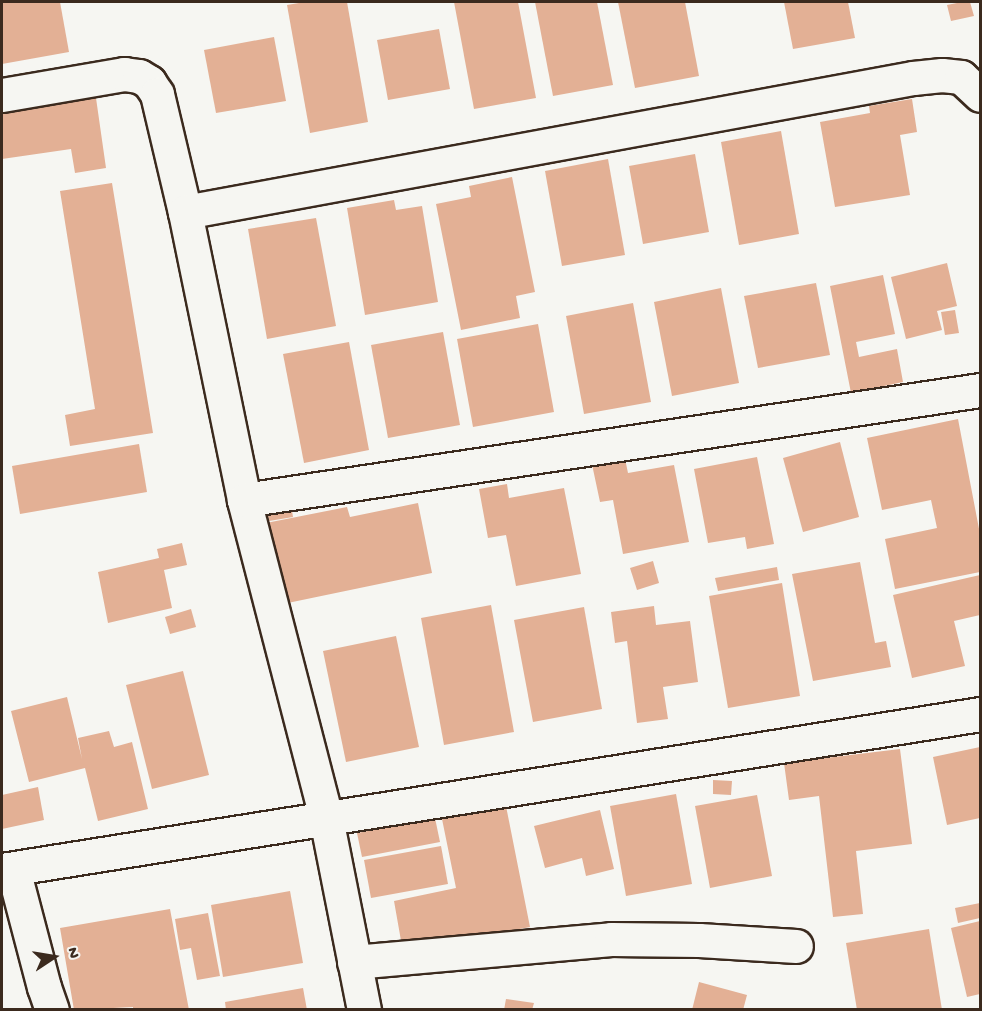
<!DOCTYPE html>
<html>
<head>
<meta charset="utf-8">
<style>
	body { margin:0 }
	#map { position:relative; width:982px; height:1011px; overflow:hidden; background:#f6f6f2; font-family:"Gochi Hand",sans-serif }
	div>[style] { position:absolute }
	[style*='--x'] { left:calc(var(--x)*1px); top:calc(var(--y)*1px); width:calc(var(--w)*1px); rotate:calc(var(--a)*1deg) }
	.building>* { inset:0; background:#e3b095 }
	.roads { filter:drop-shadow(2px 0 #3b2a1e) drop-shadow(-2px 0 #3b2a1e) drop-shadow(0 2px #3b2a1e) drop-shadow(0 -2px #3b2a1e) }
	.minor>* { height:33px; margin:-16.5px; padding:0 16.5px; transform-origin:16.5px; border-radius:16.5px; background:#f6f6f2 }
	span { translate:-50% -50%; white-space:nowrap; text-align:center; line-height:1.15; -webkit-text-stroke:4.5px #f6f6f2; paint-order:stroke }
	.frame { position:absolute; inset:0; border:3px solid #3b2a1e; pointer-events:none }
	.north { position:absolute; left:24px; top:927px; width:60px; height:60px; -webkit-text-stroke:4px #f6f6f2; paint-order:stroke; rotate:78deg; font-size:16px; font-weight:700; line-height:24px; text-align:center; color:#3b2a1e }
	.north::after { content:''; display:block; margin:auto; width:21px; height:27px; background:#3b2a1e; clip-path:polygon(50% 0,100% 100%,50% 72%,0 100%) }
</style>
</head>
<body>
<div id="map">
	<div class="building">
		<div style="clip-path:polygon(2px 2px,60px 2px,69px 52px,2px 64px)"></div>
		<div style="clip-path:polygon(305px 2px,347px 2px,368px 122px,310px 133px,287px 5px)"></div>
		<div style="clip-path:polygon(454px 2px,518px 2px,536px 98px,474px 109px)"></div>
		<div style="clip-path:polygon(535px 2px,597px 2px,613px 85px,553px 96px)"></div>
		<div style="clip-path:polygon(618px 2px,685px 2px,699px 76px,635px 88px)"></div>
		<div style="clip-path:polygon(784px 2px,848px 2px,855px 38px,793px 49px)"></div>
		<div style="clip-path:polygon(962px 2px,970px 2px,974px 16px,951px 21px,947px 5px)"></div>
		<div style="clip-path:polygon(439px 29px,450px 89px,388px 100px,377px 40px)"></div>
		<div style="clip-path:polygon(274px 37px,286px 101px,216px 113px,204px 50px)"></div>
		<div style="clip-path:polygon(95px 91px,106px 168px,75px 173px,71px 149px,2px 159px,2px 105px)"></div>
		<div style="clip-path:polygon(912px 99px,917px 132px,900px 135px,910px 195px,835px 207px,820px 122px,870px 113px,869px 106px)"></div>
		<div style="clip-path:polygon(781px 131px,799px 234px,739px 245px,721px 142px)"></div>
		<div style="clip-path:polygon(695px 154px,709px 232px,643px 244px,629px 166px)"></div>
		<div style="clip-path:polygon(608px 159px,625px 255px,562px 266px,545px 171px)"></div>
		<div style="clip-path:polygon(512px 177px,535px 292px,516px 296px,520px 318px,461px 330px,436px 204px,471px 197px,469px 186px)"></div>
		<div style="clip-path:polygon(112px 183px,153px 433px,70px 446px,65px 415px,95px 409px,60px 191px)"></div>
		<div style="clip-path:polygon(394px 200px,396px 210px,422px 206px,438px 302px,365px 315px,347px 208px)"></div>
		<div style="clip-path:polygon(316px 218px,336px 326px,267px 339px,248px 229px)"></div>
		<div style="clip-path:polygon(947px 263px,957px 306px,937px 311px,942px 330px,906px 339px,891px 277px)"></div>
		<div style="clip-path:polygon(883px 275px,895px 334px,856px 342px,859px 357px,897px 349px,903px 382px,851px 393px,830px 286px)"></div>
		<div style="clip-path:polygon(816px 283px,830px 355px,758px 368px,744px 296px)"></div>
		<div style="clip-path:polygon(721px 288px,739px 383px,672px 396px,654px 302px)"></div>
		<div style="clip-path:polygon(633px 303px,651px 402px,584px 414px,566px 316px)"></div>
		<div style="clip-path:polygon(955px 310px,959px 333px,945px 335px,941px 312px)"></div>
		<div style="clip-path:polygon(538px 324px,554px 412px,473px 427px,457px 339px)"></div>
		<div style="clip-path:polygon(443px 332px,460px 425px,388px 438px,371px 345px)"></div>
		<div style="clip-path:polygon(349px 342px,369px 450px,304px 463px,283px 354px)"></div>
		<div style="clip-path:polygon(958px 419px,980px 534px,980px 572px,895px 589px,885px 539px,937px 528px,931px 500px,882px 510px,867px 438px)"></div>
		<div style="clip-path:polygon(840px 442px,859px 517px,803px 532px,783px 458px)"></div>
		<div style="clip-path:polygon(139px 444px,147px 492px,20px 514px,12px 466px)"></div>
		<div style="clip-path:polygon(623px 449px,628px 473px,674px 465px,689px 542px,623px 554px,613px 500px,600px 502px,590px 455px)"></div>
		<div style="clip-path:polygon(757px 457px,774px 544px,747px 549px,745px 537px,708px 543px,694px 469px)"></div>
		<div style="clip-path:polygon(507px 484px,509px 498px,564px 488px,581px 574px,516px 586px,506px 535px,488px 538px,479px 489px)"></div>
		<div style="clip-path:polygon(290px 498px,293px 517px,269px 521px,265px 502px)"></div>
		<div style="clip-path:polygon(418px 503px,432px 573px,278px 605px,261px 524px,347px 507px,350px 517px)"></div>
		<div style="clip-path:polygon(182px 543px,187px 565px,164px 570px,172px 608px,108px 623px,98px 572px,159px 558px,157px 549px)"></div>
		<div style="clip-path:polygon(653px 561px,659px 583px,637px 590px,630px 568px)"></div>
		<div style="clip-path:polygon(860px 562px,875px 643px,886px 641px,891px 667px,813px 681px,792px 574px)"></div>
		<div style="clip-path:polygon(777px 567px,779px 580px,718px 591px,715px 578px)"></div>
		<div style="clip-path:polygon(980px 575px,980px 615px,954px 621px,965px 666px,912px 678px,893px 595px)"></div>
		<div style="clip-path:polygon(782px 583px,800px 696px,728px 708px,709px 596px)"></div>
		<div style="clip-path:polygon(491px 605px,514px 732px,444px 745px,421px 618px)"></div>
		<div style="clip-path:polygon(654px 606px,656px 625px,690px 621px,698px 682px,663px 687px,668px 719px,637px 723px,627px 641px,615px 643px,611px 612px)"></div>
		<div style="clip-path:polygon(584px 607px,602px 709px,533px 722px,514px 620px)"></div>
		<div style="clip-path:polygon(191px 609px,196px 627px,170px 634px,165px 617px)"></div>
		<div style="clip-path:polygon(396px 636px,419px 747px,346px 762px,323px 651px)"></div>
		<div style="clip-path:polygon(183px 671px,209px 775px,152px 789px,126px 685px)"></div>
		<div style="clip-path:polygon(67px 697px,82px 759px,78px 738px,109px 731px,114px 747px,132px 742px,148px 809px,98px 821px,85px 768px,29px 782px,11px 711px)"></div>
		<div style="clip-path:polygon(980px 747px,980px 818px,947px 825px,933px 757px)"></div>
		<div style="clip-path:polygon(900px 749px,912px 844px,856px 851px,863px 914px,833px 917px,819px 796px,789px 800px,784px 763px)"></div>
		<div style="clip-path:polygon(713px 780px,732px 781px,731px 795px,713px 794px)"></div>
		<div style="clip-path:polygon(38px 787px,44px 820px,2px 829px,2px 795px)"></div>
		<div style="clip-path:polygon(676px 794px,692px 884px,626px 896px,610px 806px)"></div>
		<div style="clip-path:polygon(757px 795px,772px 876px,710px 888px,695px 806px)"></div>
		<div style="clip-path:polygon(506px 806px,530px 927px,403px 952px,394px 901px,456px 888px,442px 819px)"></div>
		<div style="clip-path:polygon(600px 810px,614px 869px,586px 876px,582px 858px,545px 868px,534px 826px)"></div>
		<div style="clip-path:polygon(435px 818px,440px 842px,362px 857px,357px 833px)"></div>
		<div style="clip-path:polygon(441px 846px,448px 884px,371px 898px,364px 860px)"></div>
		<div style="clip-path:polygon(290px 891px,303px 963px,223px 977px,211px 905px)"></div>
		<div style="clip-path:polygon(980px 903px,980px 918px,958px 923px,955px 908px)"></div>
		<div style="clip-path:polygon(170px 909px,189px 1010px,133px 1010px,133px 1007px,74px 1010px,60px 928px)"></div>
		<div style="clip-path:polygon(208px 913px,220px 976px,197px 980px,191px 948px,180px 950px,175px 919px)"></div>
		<div style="clip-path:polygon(980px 921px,980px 994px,967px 997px,951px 928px)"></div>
		<div style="clip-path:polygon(929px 929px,942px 1010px,857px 1010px,846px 943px)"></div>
		<div style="clip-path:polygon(699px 982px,747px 995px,743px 1010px,692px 1010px)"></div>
		<div style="clip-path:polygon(303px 988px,307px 1010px,226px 1010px,225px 1002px)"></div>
		<div style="clip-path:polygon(506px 999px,534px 1003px,532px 1010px,504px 1010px)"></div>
	</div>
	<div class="roads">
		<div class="minor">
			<div style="--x:2;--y:95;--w:124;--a:-9.8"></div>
			<div style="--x:124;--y:74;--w:15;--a:8"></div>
			<div style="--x:139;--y:76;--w:12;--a:31"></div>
			<div style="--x:149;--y:82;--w:14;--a:56"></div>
			<div style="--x:157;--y:94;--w:121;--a:76.7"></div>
			<div style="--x:185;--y:212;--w:294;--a:78.4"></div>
			<div style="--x:244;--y:500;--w:328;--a:75.5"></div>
			<div style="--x:326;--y:818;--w:196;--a:78.8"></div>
			<div style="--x:185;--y:212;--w:740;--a:-10.43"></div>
			<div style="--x:913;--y:78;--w:29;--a:-6"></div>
			<div style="--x:942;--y:75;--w:19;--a:6"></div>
			<div style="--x:961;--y:77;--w:26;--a:43"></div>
			<div style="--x:244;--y:500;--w:744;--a:-8.5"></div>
			<div style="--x:13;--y:869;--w:122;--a:75.3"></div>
			<div style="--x:44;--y:987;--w:24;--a:71"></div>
			<div style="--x:2;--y:870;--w:990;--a:-9.06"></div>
			<div style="--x:354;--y:962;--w:258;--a:-5.1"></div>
			<div style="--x:611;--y:939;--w:88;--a:0.7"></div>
			<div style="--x:699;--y:940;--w:97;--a:3.5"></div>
		</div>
	</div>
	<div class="frame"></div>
	<div class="north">N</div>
</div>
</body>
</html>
